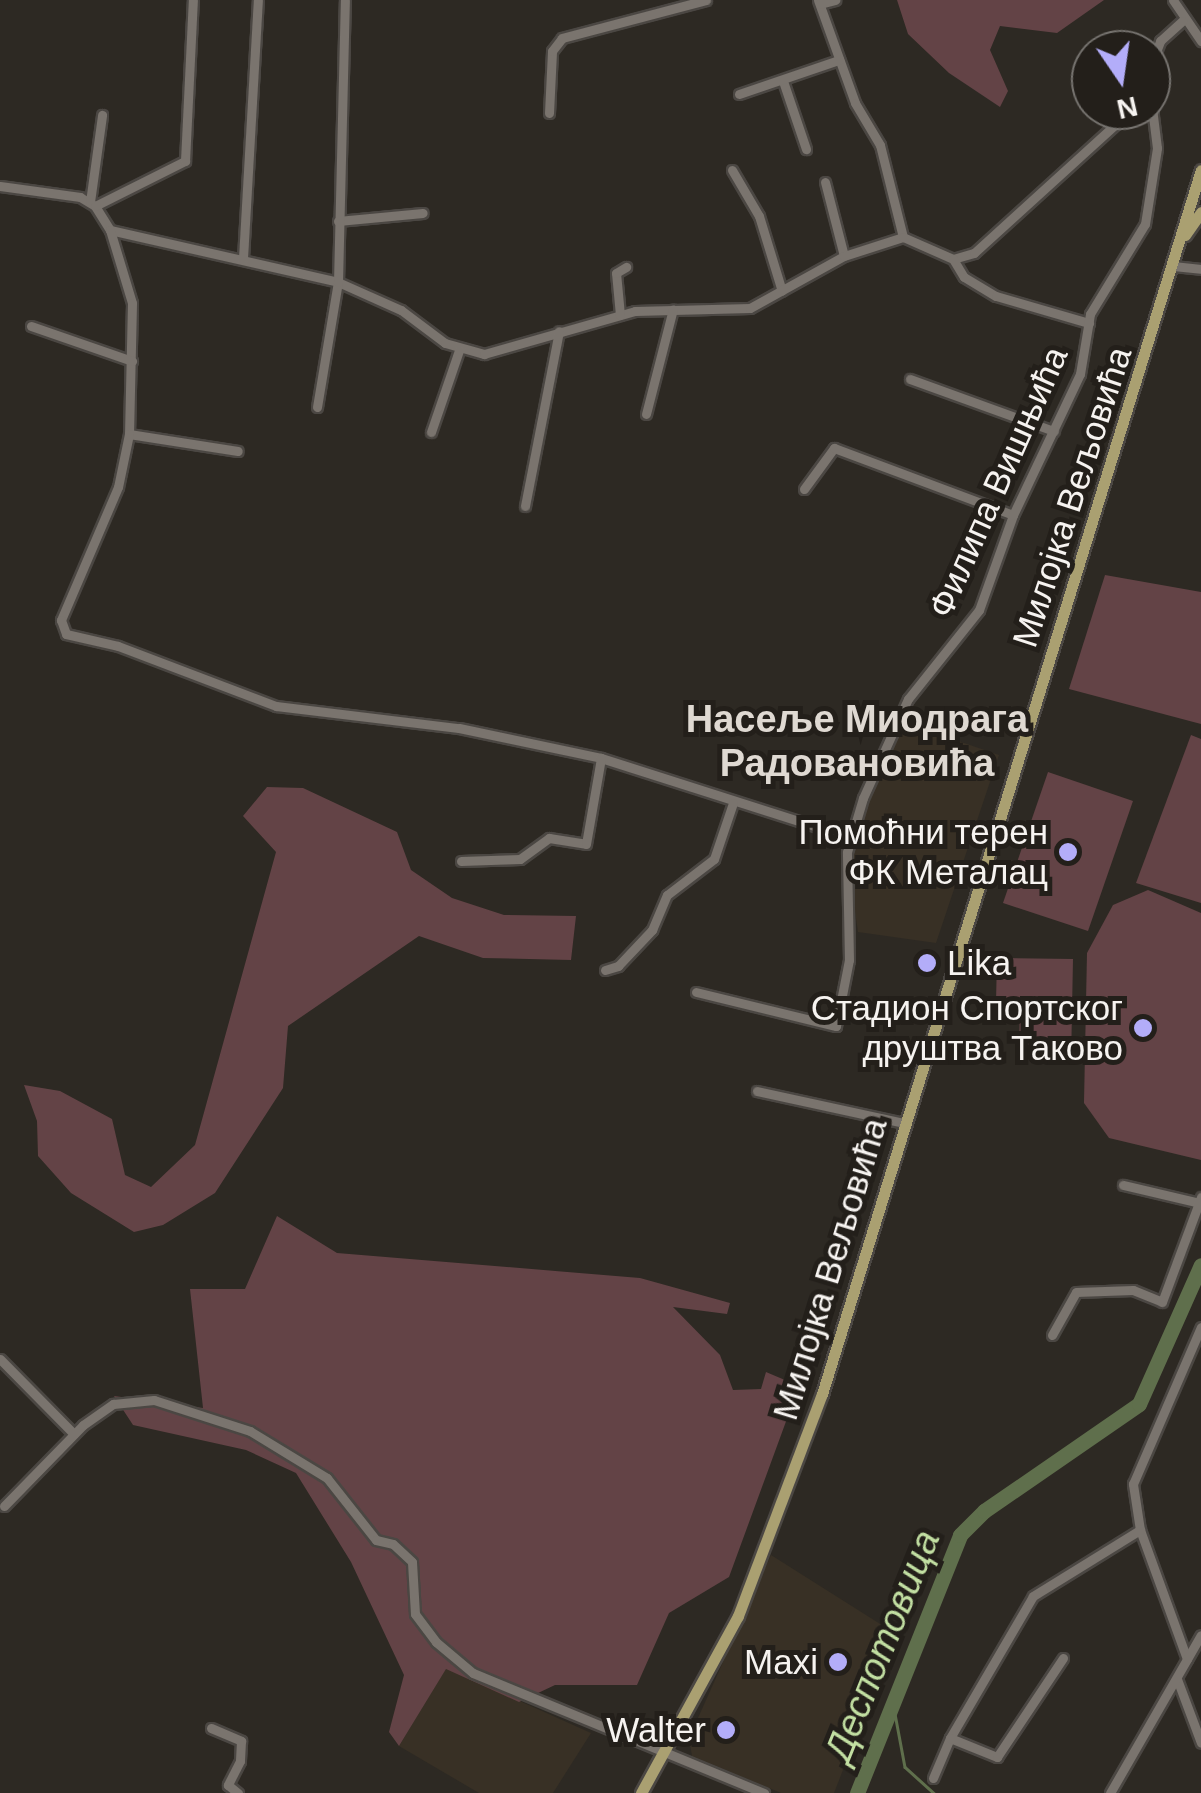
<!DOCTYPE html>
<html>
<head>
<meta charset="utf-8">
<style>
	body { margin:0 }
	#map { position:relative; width:1201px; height:1793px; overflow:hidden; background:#2d2923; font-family:Helvetica,sans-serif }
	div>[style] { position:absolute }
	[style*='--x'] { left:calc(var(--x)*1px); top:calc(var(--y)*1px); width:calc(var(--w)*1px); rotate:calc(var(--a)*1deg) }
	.built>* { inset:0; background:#383025 }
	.green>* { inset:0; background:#634346 }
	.stream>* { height:2.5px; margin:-1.25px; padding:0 1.25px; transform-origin:1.25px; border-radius:1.25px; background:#5f6f4c }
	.river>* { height:15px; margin:-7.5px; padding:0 7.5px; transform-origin:7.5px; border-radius:7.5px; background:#5f6f4c }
	.roads { filter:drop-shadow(2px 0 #4b4743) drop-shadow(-2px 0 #4b4743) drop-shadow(0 2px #4b4743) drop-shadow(0 -2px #4b4743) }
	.minor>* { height:9px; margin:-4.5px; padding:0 4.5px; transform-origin:4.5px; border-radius:4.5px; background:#7a746e }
	.major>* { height:11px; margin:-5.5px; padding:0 5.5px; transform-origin:5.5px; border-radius:5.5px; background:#aaa071 }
	.dots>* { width:28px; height:28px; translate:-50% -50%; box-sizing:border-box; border:5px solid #231f1a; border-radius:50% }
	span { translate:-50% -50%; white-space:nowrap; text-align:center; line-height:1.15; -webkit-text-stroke:10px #231f1a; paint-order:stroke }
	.street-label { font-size:35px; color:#f6f3f0 }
	.poi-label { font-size:35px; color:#f6f3f0 }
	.right { translate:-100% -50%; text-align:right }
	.left { translate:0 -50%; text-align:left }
	.neighbourhood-label { font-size:38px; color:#dfd9d2; font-weight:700 }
	.water-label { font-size:38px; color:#c2dfa2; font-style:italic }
	.north { position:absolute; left:1071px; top:30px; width:100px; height:100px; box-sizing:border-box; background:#231f1a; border:2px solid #777470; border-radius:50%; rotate:167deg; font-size:28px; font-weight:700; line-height:40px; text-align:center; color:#f6f3f0 }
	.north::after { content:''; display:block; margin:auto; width:35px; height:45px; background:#b3adf9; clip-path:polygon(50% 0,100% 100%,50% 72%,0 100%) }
</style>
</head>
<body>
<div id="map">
	<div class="built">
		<div style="clip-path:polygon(909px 724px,999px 755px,936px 943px,858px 932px,847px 857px,863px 798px,885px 752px)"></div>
		<div style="clip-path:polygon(771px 1555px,896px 1634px,834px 1793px,781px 1793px,692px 1756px,689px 1738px)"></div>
		<div style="clip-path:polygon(446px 1668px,591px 1733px,553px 1793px,479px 1793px,399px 1746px)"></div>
	</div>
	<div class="green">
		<div style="clip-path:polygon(897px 0,1104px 0,1057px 33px,1000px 26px,990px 50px,1008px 91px,1000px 107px,949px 73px,908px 34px)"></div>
		<div style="clip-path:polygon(1105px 575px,1201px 592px,1201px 724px,1069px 689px)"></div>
		<div style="clip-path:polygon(1191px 735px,1201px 739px,1201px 903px,1136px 883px)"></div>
		<div style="clip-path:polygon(1048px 772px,1133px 801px,1088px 931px,1003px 903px)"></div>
		<div style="clip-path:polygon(267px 787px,303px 788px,397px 832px,411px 870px,452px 898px,504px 915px,576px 916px,571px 960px,483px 958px,419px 936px,288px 1026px,283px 1088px,215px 1193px,163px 1225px,134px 1232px,71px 1193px,38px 1156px,37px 1121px,24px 1085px,60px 1091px,112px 1119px,125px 1175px,151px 1187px,195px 1145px,276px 852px,243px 816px)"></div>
		<div style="clip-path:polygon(1148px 890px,1201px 913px,1201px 1160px,1109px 1138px,1084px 1103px,1087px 953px,1113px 905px)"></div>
		<div style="clip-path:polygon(997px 958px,1073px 959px,1071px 1063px,1043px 1063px,1043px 1049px,1019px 1049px,1020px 1003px,996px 1002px)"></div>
		<div style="clip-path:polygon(277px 1216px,337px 1253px,640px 1278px,730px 1303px,727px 1314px,673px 1307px,720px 1355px,733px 1390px,761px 1389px,766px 1372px,799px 1386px,729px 1577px,669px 1613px,637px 1685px,555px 1685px,519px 1702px,446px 1669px,399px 1746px,389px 1732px,404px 1675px,351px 1562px,296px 1473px,246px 1450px,133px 1425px,114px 1396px,203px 1408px,190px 1289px,245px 1289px)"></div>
	</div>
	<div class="stream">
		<div style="--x:893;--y:1703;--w:65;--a:79.4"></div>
		<div style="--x:905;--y:1767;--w:39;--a:42"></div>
	</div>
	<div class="river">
		<div style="--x:857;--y:1793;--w:278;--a:-68.2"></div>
		<div style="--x:960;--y:1535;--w:34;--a:-45"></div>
		<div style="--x:984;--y:1511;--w:188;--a:-34.6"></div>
		<div style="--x:1139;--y:1404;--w:152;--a:-66"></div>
	</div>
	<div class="roads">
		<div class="minor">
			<div style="--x:818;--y:0;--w:109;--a:70.2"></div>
			<div style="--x:855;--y:103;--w:49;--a:59.2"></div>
			<div style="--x:880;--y:145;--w:95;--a:76"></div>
			<div style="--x:1173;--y:0;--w:50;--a:55.7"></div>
			<div style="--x:820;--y:4;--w:16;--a:-15"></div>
			<div style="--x:1151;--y:65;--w:26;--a:-69"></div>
			<div style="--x:1160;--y:41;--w:30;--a:-42"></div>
			<div style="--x:783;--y:81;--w:72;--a:71.3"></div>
			<div style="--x:739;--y:94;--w:106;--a:-18.8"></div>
			<div style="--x:549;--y:113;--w:62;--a:-87.2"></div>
			<div style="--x:552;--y:51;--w:16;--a:-52"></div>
			<div style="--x:562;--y:38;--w:149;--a:-14.8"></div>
			<div style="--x:732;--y:170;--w:53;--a:59.6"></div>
			<div style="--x:759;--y:216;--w:78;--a:73"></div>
			<div style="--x:825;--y:182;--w:76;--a:75.6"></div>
			<div style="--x:0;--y:186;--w:81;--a:7.8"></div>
			<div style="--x:80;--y:197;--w:17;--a:31"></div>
			<div style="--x:95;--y:206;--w:28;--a:58"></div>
			<div style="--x:110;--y:230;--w:234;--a:12.8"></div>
			<div style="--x:338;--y:282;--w:69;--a:24"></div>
			<div style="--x:401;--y:310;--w:55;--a:36.9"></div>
			<div style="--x:445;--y:343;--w:41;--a:15.8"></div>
			<div style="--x:484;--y:354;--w:157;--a:-15.9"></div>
			<div style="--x:635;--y:311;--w:115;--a:-1.5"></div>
			<div style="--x:750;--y:308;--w:107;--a:-29"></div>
			<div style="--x:844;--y:256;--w:62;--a:-17.9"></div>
			<div style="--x:903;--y:237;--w:55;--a:23.7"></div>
			<div style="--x:953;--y:259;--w:22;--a:-16"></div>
			<div style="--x:974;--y:253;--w:212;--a:-42.3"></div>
			<div style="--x:90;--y:202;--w:88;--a:-82.1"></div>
			<div style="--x:95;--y:206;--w:101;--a:-26.6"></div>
			<div style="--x:185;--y:161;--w:161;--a:-87.2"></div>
			<div style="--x:338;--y:221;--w:85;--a:-5.4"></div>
			<div style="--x:110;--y:230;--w:76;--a:73.2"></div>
			<div style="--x:132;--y:303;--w:131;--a:91.3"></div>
			<div style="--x:129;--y:434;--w:110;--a:8.9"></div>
			<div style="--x:243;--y:258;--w:258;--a:-86.7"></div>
			<div style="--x:953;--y:259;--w:21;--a:59"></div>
			<div style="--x:964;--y:277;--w:37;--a:31"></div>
			<div style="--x:996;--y:296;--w:97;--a:16.2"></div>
			<div style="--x:1173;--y:266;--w:28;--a:6"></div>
			<div style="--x:620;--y:315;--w:42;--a:-95.4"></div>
			<div style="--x:616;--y:273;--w:12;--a:-31"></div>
			<div style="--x:31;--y:326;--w:107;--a:19.1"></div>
			<div style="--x:910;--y:379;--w:153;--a:19.9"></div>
			<div style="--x:317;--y:407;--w:127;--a:-80.5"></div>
			<div style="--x:338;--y:282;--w:282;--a:-88.6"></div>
			<div style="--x:646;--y:414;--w:108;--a:-75.6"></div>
			<div style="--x:431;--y:432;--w:87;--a:-71.1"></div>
			<div style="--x:129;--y:434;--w:54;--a:101.7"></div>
			<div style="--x:118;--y:487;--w:145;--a:113.2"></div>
			<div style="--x:61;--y:620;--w:15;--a:70"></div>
			<div style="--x:66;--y:634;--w:53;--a:13"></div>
			<div style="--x:118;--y:646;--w:169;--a:20.8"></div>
			<div style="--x:276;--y:706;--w:184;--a:6.9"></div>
			<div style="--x:459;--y:728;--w:145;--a:11.9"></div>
			<div style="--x:601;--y:758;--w:263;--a:17.7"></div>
			<div style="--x:804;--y:489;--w:51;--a:-53.8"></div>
			<div style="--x:834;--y:448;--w:191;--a:20.5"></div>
			<div style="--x:525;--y:506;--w:178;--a:-79"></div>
			<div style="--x:461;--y:861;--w:59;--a:-1.9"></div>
			<div style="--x:520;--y:859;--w:36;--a:-36"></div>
			<div style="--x:549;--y:838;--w:37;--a:9"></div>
			<div style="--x:586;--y:844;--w:87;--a:-80.1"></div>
			<div style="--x:605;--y:970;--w:14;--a:-17"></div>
			<div style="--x:618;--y:966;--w:50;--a:-46.6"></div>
			<div style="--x:652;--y:930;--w:38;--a:-67"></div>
			<div style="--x:667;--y:895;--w:59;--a:-37.5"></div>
			<div style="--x:714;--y:859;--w:59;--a:-71.3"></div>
			<div style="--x:696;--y:992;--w:144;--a:13.7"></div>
			<div style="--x:836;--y:1026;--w:67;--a:-78.9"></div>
			<div style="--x:849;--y:960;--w:108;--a:-91.1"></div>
			<div style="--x:847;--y:852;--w:56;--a:-73.5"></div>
			<div style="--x:863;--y:798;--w:109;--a:-65.6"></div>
			<div style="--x:908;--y:699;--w:114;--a:-51.4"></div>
			<div style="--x:979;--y:610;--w:101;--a:-70.3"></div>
			<div style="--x:1013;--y:515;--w:156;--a:-64.6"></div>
			<div style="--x:1080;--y:374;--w:61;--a:-80.5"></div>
			<div style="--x:1090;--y:314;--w:105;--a:-58.6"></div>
			<div style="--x:1145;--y:224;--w:77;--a:-81"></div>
			<div style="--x:1157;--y:148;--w:48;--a:-97.1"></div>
			<div style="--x:757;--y:1091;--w:150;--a:12.3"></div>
			<div style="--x:1123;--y:1185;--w:75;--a:13.1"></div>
			<div style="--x:1052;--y:1335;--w:49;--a:-60.8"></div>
			<div style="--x:1076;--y:1292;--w:57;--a:-2"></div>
			<div style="--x:1133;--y:1290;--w:31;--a:22"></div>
			<div style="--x:1162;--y:1302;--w:112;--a:-69.6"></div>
			<div style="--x:0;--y:1359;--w:105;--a:45.4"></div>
			<div style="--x:4;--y:1506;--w:113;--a:-45.7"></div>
			<div style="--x:83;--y:1425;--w:37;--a:-35"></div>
			<div style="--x:113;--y:1404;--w:41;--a:-5.6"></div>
			<div style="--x:154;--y:1400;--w:101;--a:17.9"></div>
			<div style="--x:250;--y:1431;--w:90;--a:31.4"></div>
			<div style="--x:327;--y:1478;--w:79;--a:51.7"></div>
			<div style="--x:376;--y:1540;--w:17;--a:13"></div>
			<div style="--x:393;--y:1544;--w:26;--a:43"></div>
			<div style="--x:412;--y:1562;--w:52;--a:86.7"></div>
			<div style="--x:415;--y:1614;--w:35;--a:53"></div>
			<div style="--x:436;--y:1642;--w:48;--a:40"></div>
			<div style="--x:473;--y:1673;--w:315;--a:22.4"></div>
			<div style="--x:1187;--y:1659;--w:137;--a:-110"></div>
			<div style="--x:1140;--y:1530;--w:47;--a:-98.7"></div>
			<div style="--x:1133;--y:1484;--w:171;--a:-66.6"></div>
			<div style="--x:1177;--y:1679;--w:68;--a:69.4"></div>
			<div style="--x:211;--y:1728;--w:33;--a:23"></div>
			<div style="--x:241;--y:1741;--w:20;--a:93"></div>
			<div style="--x:240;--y:1761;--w:27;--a:117"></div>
			<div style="--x:228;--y:1785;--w:13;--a:39"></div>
			<div style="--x:950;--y:1738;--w:164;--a:-59.7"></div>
			<div style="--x:1033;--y:1596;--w:126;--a:-31.7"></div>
			<div style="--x:933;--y:1778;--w:43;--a:-67"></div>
			<div style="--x:950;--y:1738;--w:51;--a:22"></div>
			<div style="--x:997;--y:1757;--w:119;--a:-56.3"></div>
			<div style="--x:1110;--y:1793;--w:182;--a:-60.1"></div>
		</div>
		<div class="major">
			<div style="--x:1185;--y:235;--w:28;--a:-55"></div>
			<div style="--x:641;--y:1793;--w:202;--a:-61.3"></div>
			<div style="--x:738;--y:1616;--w:237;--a:-69.3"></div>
			<div style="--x:822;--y:1394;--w:1281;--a:-72.8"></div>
		</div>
	</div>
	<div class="dots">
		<div style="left:1068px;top:852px;background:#b3adf9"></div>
		<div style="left:927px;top:963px;background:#b3adf9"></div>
		<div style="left:1143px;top:1028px;background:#b3adf9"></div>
		<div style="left:838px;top:1662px;background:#b3adf9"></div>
		<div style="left:726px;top:1730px;background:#b3adf9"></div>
	</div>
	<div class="street-label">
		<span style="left:998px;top:482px;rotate:-66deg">Филипа Вишњића</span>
		<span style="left:1072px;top:497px;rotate:-72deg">Милојка Вељовића</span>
		<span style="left:830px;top:1269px;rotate:-73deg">Милојка Вељовића</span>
	</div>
	<div class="poi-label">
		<span class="right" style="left:1048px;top:852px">Помоћни терен<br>ФК Металац</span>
		<span class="left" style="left:947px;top:963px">Lika</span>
		<span class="right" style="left:1123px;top:1028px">Стадион Спортског<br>друштва Таково</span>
		<span class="right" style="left:818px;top:1662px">Maxi</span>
		<span class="right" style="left:706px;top:1730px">Walter</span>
	</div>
	<div class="neighbourhood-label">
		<span style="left:857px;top:742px">Насеље Миодрага<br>Радовановића</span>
	</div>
	<div class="water-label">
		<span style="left:883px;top:1646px;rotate:-68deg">Деспотовица</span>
	</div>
	<div class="north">N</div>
</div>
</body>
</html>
